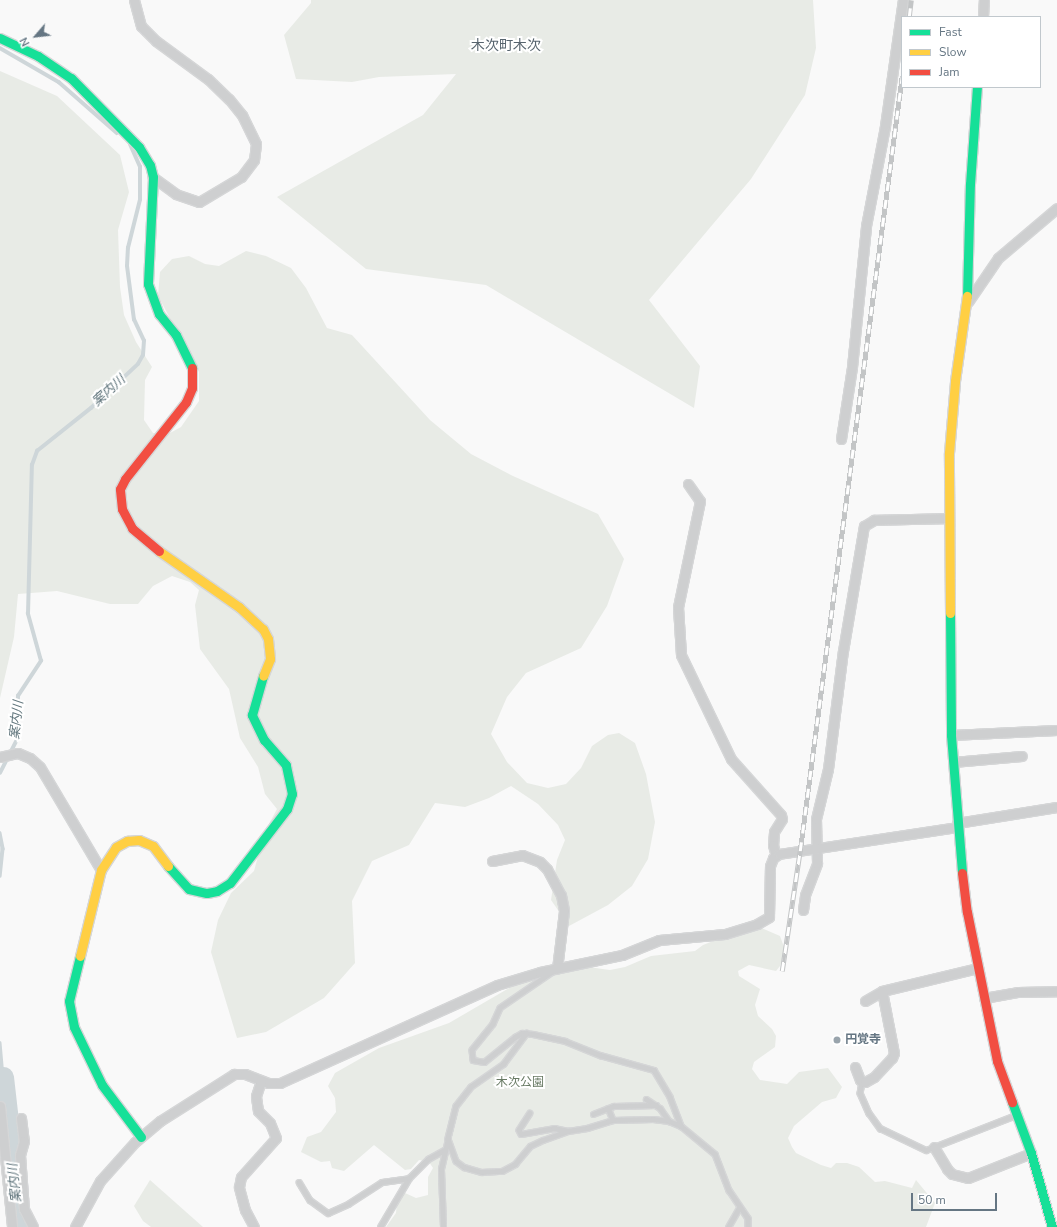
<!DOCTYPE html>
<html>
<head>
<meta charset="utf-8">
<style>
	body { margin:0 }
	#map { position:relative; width:1057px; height:1227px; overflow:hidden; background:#f9f9f9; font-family:"Nunito Sans","Noto Sans JP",sans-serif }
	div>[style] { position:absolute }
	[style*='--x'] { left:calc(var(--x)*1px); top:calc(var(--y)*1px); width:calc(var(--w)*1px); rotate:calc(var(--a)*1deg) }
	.green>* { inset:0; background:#e8ebe6 }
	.stream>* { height:3.5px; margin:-1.75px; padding:0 1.75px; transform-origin:1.75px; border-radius:1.75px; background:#ced6d9 }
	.river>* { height:21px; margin:-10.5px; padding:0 10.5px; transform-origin:10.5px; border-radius:10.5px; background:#ced6d9 }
	.roads { filter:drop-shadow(1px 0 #d5d6d7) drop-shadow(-1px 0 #d5d6d7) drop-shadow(0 1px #d5d6d7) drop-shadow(0 -1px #d5d6d7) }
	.lane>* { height:4.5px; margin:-2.25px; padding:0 2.25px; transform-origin:2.25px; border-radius:2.25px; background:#cecfd0 }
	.street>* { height:9px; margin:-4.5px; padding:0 4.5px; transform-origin:4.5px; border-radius:4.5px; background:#cecfd0 }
	.fast>* { height:9px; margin:-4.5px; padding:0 4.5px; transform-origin:4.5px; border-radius:4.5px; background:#16e098 }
	.slow>* { height:9px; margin:-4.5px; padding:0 4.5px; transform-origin:4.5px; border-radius:4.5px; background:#ffcf43 }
	.jam>* { height:9px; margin:-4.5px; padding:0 4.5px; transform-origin:4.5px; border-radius:4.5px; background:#f24e42 }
	.rail>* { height:4.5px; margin-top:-2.25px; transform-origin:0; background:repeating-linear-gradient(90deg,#fff 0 9px,#c3c5c6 0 18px); box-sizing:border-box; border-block:1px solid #c3c5c6 }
	.dots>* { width:11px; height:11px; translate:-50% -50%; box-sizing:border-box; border:2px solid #fff; border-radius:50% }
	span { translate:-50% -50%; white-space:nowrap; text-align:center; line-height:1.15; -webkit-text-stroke:4px #fff; paint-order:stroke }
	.poi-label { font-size:12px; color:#657683; font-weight:700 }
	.left { translate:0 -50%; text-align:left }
	.park-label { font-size:12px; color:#687a64 }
	.water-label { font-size:13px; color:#60757c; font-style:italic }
	.quarter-label { font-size:14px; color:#57646e }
	.legend { position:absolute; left:901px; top:16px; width:140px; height:72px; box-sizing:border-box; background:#fff; border:1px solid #c1c8cd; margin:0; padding:5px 7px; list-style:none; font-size:12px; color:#657683 }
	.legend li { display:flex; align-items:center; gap:8px; height:20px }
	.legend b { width:20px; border:1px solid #c1c8cd }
	.north { position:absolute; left:16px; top:16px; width:40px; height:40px; -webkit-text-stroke:3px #fff; paint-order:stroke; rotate:242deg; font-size:11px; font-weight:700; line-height:16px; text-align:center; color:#657683 }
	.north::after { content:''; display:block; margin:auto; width:14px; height:18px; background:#657683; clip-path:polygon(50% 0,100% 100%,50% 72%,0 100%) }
	.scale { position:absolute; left:911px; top:1193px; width:86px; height:18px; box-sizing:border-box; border:2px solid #657683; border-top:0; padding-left:5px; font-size:12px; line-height:14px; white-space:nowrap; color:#657683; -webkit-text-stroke:3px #fff; paint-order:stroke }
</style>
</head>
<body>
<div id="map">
	<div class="green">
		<div style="clip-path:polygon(311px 0,813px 0,816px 48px,805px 95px,751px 179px,649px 300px,700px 366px,694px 408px,486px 285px,366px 269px,277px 197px,423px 115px,456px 74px,379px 77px,352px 82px,296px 79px,284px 35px,311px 3px)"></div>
		<div style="clip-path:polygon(0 71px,57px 96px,120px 155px,129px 192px,118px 230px,120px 287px,124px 315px,136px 342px,152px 367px,145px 380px,144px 420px,153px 433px,170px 433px,181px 427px,199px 401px,199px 372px,158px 296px,160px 272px,172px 259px,189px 256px,205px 264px,219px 266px,246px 251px,266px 256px,291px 268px,306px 288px,327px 328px,352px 335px,430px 420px,471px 454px,513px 476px,598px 514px,624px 559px,607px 606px,581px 648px,526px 673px,507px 697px,491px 734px,507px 762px,527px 783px,548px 788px,566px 784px,581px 768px,592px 746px,608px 735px,619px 733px,635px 743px,646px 774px,655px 822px,648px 859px,632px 886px,608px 905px,569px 926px,551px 900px,557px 860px,565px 840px,558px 825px,538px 804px,511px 786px,489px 798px,465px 807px,435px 803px,409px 845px,372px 861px,352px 901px,355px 963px,324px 998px,266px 1032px,237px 1038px,211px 952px,218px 920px,231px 893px,254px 871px,265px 831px,277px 809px,265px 794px,258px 767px,240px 738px,229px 689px,200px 649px,195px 605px,199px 590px,190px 582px,172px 576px,153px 586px,138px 604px,110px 604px,57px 591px,18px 594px,14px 637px,0 698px)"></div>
		<div style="clip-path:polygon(759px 927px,780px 936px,785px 950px,780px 966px,776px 971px,749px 965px,738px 971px,739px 976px,760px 989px,755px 1005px,758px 1016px,772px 1029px,776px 1036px,775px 1047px,754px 1062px,752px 1069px,760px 1080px,787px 1084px,799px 1072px,828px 1068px,842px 1087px,836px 1098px,822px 1102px,794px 1126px,788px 1138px,792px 1147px,796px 1153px,821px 1165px,831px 1168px,836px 1163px,847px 1163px,859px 1167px,875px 1182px,885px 1181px,912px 1188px,916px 1180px,935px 1203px,926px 1227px,386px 1227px,396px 1213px,397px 1200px,405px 1193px,416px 1198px,428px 1195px,428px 1177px,433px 1168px,429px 1162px,419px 1160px,411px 1169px,405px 1170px,374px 1145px,344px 1171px,332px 1168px,330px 1161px,321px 1162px,301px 1152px,307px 1137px,321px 1132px,336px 1112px,335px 1098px,328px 1086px,335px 1073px,379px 1048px,449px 1023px,516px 984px,536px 977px,588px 967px,610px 970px,625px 967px,651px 956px,695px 951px,703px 945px,726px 936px,753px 931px)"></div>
		<div style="clip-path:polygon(150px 1180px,203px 1227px,151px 1227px,143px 1221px,134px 1206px)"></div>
	</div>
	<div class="stream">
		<div style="--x:0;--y:48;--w:68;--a:30"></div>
		<div style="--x:59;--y:82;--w:77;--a:41.3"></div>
		<div style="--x:0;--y:773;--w:38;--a:-63"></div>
		<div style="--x:17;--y:739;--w:43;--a:-88.7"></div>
		<div style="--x:18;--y:696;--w:42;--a:-56.7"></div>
		<div style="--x:41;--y:661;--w:49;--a:-105.5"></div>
		<div style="--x:28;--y:614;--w:149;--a:-88.5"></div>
		<div style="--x:32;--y:465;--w:15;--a:-70"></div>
		<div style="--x:37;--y:451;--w:69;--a:-38.5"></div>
		<div style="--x:91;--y:408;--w:64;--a:-43.1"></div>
		<div style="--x:138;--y:364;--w:10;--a:-61"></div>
		<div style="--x:143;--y:355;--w:14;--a:-86"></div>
		<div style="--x:144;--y:341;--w:23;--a:-115"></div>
		<div style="--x:134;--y:320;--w:54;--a:-97.4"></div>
		<div style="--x:127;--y:266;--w:18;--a:-87"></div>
		<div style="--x:128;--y:248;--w:49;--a:-76"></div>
		<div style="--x:140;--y:200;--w:33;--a:-90"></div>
		<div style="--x:140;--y:167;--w:24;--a:-114"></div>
		<div style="--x:0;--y:833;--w:16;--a:79"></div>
		<div style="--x:3;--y:849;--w:27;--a:96"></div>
		<div style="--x:0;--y:1043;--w:34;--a:85"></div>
	</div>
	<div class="river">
		<div style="--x:3;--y:1077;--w:151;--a:83.5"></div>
	</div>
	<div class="roads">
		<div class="lane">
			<div style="--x:554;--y:971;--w:65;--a:145.6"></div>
			<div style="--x:500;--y:1008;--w:17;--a:114"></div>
			<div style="--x:493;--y:1024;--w:33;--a:129"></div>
			<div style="--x:472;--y:1050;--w:10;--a:84"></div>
			<div style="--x:473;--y:1060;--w:11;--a:10"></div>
			<div style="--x:484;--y:1062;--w:40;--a:-39"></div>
			<div style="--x:515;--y:1037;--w:8;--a:-30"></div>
			<div style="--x:522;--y:1033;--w:11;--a:5"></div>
			<div style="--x:533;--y:1034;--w:33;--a:12"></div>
			<div style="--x:565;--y:1041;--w:38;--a:22"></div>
			<div style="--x:600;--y:1055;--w:56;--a:15.5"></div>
			<div style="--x:654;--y:1070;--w:31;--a:59"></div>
			<div style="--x:670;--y:1097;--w:31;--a:69"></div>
			<div style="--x:681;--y:1126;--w:44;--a:39.5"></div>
			<div style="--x:715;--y:1154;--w:39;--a:69"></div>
			<div style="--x:729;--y:1190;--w:34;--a:56"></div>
			<div style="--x:748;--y:1218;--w:9;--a:90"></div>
			<div style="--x:527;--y:1033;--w:39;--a:127"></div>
			<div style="--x:504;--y:1064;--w:40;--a:145.1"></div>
			<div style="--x:471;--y:1087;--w:24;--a:128"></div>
			<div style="--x:456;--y:1106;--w:34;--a:104"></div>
			<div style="--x:448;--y:1139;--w:23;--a:70"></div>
			<div style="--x:456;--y:1161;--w:10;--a:37"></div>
			<div style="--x:464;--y:1167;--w:18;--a:16"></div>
			<div style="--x:481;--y:1172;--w:21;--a:-3"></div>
			<div style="--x:502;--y:1171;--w:15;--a:-28"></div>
			<div style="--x:515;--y:1164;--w:23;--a:-50"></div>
			<div style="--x:530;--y:1146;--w:14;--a:-25"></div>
			<div style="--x:543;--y:1140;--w:27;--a:-20"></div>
			<div style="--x:568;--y:1131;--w:19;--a:-9"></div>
			<div style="--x:587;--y:1128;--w:27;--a:-17"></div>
			<div style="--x:613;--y:1120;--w:40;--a:-1.4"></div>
			<div style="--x:653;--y:1119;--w:16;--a:7"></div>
			<div style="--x:669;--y:1121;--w:13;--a:23"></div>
			<div style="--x:862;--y:1082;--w:11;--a:100"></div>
			<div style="--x:860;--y:1093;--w:22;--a:66"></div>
			<div style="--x:869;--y:1113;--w:19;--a:54"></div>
			<div style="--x:880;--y:1128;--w:51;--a:25.6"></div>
			<div style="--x:926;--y:1150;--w:97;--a:-21.3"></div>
			<div style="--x:646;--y:1099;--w:17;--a:33"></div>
			<div style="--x:660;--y:1108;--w:16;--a:55"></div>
			<div style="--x:608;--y:1108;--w:13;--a:67"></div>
			<div style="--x:530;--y:1113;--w:20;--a:123"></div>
			<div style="--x:519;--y:1130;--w:4;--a:63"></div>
			<div style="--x:521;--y:1134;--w:34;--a:-10"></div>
			<div style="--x:554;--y:1128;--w:14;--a:12"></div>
			<div style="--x:593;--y:1114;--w:22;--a:-21"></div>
			<div style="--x:614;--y:1106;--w:42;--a:-1.4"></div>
			<div style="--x:299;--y:1182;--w:21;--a:59"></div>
			<div style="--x:310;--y:1200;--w:22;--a:36"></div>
			<div style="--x:328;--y:1213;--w:22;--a:-24"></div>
			<div style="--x:348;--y:1204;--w:40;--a:-32.9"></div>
			<div style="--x:382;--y:1182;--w:27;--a:-8"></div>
			<div style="--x:380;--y:1227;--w:57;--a:-59.4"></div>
			<div style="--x:409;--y:1178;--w:27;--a:-45"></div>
			<div style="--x:428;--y:1159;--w:18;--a:-29"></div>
			<div style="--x:443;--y:1227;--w:58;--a:-92"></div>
			<div style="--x:441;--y:1169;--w:31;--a:-77"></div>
			<div style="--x:728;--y:1227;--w:22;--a:-60"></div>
		</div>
		<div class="street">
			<div style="--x:134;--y:0;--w:27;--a:75"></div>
			<div style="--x:141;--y:26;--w:21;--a:45"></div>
			<div style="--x:156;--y:41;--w:64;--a:36.2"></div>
			<div style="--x:208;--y:79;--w:29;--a:44"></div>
			<div style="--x:229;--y:99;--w:21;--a:51"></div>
			<div style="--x:242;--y:115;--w:32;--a:64"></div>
			<div style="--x:256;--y:144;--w:16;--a:97"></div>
			<div style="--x:254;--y:160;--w:21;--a:127"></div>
			<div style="--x:241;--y:177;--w:49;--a:149.2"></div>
			<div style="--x:199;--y:202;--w:24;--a:-161"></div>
			<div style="--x:176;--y:194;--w:29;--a:-144"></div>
			<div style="--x:983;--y:17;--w:17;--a:-87"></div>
			<div style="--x:968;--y:302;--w:53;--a:-55.7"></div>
			<div style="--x:998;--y:258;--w:77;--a:-40.3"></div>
			<div style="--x:841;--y:439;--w:73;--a:-81.3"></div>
			<div style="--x:852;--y:367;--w:142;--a:-84.3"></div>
			<div style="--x:866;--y:226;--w:102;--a:-79.2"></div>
			<div style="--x:885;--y:126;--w:127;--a:-81.9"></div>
			<div style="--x:688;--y:484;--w:21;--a:55"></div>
			<div style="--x:700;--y:501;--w:108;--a:101.7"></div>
			<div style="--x:678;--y:607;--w:48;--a:86.4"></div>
			<div style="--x:681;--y:655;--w:115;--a:64.3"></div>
			<div style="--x:731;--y:759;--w:75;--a:48.2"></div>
			<div style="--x:781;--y:815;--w:4;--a:76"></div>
			<div style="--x:782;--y:819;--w:15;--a:122"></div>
			<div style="--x:774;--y:832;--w:13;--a:94"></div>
			<div style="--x:773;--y:845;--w:11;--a:75"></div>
			<div style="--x:951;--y:735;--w:106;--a:-2.7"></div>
			<div style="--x:0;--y:757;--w:18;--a:-13"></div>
			<div style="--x:18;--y:753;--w:13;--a:23"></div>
			<div style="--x:30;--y:758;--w:13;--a:42"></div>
			<div style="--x:40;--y:767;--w:120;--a:59.4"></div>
			<div style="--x:953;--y:762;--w:69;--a:-5"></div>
			<div style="--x:957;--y:823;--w:101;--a:-9.1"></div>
			<div style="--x:492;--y:861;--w:31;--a:-11"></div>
			<div style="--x:522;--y:855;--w:19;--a:21"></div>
			<div style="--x:540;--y:862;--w:10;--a:45"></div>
			<div style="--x:547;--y:869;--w:30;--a:62"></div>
			<div style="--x:561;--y:895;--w:16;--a:79"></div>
			<div style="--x:564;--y:911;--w:58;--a:96.9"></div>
			<div style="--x:803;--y:910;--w:15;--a:-82"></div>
			<div style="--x:805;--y:895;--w:34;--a:-69"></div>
			<div style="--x:817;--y:863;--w:44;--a:-91.3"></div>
			<div style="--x:816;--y:819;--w:51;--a:-76.5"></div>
			<div style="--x:828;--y:769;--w:119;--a:-82.8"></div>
			<div style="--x:843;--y:651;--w:127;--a:-80.5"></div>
			<div style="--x:864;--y:526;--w:12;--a:-31"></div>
			<div style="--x:874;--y:520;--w:74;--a:-1.5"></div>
			<div style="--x:984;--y:998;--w:35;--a:-10"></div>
			<div style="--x:1018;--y:992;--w:39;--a:-1"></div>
			<div style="--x:865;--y:1001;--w:20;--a:-30"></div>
			<div style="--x:882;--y:991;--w:99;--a:-13.5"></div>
			<div style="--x:855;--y:1067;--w:14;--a:69"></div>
			<div style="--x:860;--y:1080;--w:5;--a:22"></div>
			<div style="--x:865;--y:1082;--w:10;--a:-29"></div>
			<div style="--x:874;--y:1077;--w:26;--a:-47"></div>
			<div style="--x:892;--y:1058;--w:5;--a:-68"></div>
			<div style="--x:894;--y:1053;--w:63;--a:-101"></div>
			<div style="--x:0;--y:1106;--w:122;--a:84.3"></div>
			<div style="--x:21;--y:1118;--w:23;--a:83"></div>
			<div style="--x:24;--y:1141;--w:15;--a:106"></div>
			<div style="--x:20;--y:1155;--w:54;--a:85.8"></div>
			<div style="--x:24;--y:1209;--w:20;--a:63"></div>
			<div style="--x:934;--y:1147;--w:26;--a:59"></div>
			<div style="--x:947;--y:1169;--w:7;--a:45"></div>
			<div style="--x:952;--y:1174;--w:16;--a:14"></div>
			<div style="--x:968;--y:1178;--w:68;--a:-21.6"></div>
			<div style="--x:75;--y:1227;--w:52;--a:-61.5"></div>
			<div style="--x:100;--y:1181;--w:52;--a:-48.1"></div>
			<div style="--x:135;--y:1142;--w:33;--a:-40"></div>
			<div style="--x:160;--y:1121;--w:88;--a:-32.4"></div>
			<div style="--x:234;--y:1074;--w:11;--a:0"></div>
			<div style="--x:245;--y:1074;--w:25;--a:21"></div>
			<div style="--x:268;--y:1083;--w:12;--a:0"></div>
			<div style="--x:280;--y:1083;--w:238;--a:-24.3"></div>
			<div style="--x:497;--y:985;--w:45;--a:-16.8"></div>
			<div style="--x:540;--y:972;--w:84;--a:-11.7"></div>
			<div style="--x:622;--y:955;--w:40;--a:-22"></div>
			<div style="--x:659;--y:940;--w:66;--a:-5.2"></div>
			<div style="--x:725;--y:934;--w:34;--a:-17"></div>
			<div style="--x:757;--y:924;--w:14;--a:-30"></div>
			<div style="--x:769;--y:917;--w:51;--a:-88.9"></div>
			<div style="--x:770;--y:866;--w:9;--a:-69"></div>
			<div style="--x:773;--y:858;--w:7;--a:-34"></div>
			<div style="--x:779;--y:854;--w:180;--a:-8.6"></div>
			<div style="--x:254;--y:1227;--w:19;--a:-118"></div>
			<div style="--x:245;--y:1210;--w:24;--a:-105"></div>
			<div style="--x:239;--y:1187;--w:10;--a:-79"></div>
			<div style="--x:241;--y:1177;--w:52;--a:-48.1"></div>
			<div style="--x:276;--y:1138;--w:16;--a:-112"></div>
			<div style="--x:270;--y:1123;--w:17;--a:-135"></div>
			<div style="--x:258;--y:1111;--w:15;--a:-98"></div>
			<div style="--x:256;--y:1096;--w:16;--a:-72"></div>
		</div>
		<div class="fast">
			<div style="--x:0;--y:38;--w:42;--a:25.3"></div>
			<div style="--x:38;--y:56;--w:40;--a:34"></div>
			<div style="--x:71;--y:78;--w:97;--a:45.4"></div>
			<div style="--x:139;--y:147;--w:21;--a:59"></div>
			<div style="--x:150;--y:165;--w:12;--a:76"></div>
			<div style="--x:153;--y:177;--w:107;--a:92.7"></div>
			<div style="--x:148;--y:284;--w:32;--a:70"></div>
			<div style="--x:159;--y:314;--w:27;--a:51"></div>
			<div style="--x:176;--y:335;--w:37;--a:64"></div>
			<div style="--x:967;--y:296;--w:112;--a:-88.5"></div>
			<div style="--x:970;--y:184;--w:97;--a:-85.9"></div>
			<div style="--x:950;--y:613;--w:122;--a:89.5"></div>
			<div style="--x:951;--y:735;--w:138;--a:85.4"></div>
			<div style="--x:168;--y:866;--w:31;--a:48"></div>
			<div style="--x:189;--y:889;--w:18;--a:13"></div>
			<div style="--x:207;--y:893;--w:10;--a:-11"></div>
			<div style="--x:217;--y:891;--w:15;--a:-32"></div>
			<div style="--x:230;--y:883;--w:93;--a:-52.4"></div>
			<div style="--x:287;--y:809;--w:16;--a:-72"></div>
			<div style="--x:292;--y:794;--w:30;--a:-102"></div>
			<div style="--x:286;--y:765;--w:33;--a:-131"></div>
			<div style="--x:264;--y:740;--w:28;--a:-116"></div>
			<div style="--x:252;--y:715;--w:41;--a:-74.2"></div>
			<div style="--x:80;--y:956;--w:46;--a:103.7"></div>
			<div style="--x:69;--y:1001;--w:26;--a:79"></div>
			<div style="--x:74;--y:1027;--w:64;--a:64.2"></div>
			<div style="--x:102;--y:1085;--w:65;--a:53.1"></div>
			<div style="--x:1012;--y:1102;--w:54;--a:69.6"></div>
			<div style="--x:1031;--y:1153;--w:77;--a:74.2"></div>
		</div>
		<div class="slow">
			<div style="--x:159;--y:551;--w:98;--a:35"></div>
			<div style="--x:239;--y:607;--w:33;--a:43"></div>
			<div style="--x:263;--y:629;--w:11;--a:63"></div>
			<div style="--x:268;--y:639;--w:20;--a:84"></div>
			<div style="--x:270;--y:659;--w:18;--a:112"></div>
			<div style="--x:950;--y:613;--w:160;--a:-90.4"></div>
			<div style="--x:949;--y:453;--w:72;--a:-85.2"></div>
			<div style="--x:955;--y:381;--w:86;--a:-82"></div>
			<div style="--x:80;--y:956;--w:89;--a:-76.3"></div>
			<div style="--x:101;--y:870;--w:27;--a:-57"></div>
			<div style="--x:116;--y:847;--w:13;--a:-29"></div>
			<div style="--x:127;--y:841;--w:12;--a:-5"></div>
			<div style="--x:139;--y:840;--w:15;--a:23"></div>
			<div style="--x:153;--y:846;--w:25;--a:53"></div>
		</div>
		<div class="jam">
			<div style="--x:159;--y:551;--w:35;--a:-140"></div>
			<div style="--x:132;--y:528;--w:21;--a:-118"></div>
			<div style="--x:122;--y:509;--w:20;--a:-96"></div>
			<div style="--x:120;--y:489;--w:11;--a:-63"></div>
			<div style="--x:125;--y:479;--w:98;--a:-51.6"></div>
			<div style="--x:186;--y:402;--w:15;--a:-67"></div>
			<div style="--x:192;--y:388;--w:20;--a:-90"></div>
			<div style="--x:962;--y:873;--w:39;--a:83"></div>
			<div style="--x:967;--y:912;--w:152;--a:78.6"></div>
			<div style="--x:997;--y:1061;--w:44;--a:69.9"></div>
		</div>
	</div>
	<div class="rail">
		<div style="--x:909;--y:17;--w:17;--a:-83"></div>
		<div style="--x:782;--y:971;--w:121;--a:-81.5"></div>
		<div style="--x:800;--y:851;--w:782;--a:-82.5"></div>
	</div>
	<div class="dots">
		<div style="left:837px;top:1040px;background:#99a4ac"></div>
	</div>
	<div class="poi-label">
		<span class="left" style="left:845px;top:1040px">円覚寺</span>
	</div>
	<div class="park-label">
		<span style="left:520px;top:1083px">木次公園</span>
	</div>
	<div class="water-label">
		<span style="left:109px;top:391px;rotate:-42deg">案内川</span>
		<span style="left:17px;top:720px;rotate:-84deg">案内川</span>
		<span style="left:15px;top:1183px;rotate:-96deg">案内川</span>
	</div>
	<div class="quarter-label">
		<span style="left:506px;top:46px">木次町木次</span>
	</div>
	<ul class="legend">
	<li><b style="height:5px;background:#16e098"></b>Fast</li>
	<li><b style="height:5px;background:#ffcf43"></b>Slow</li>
	<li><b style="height:5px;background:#f24e42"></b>Jam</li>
	</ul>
	<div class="north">N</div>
	<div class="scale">50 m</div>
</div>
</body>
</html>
